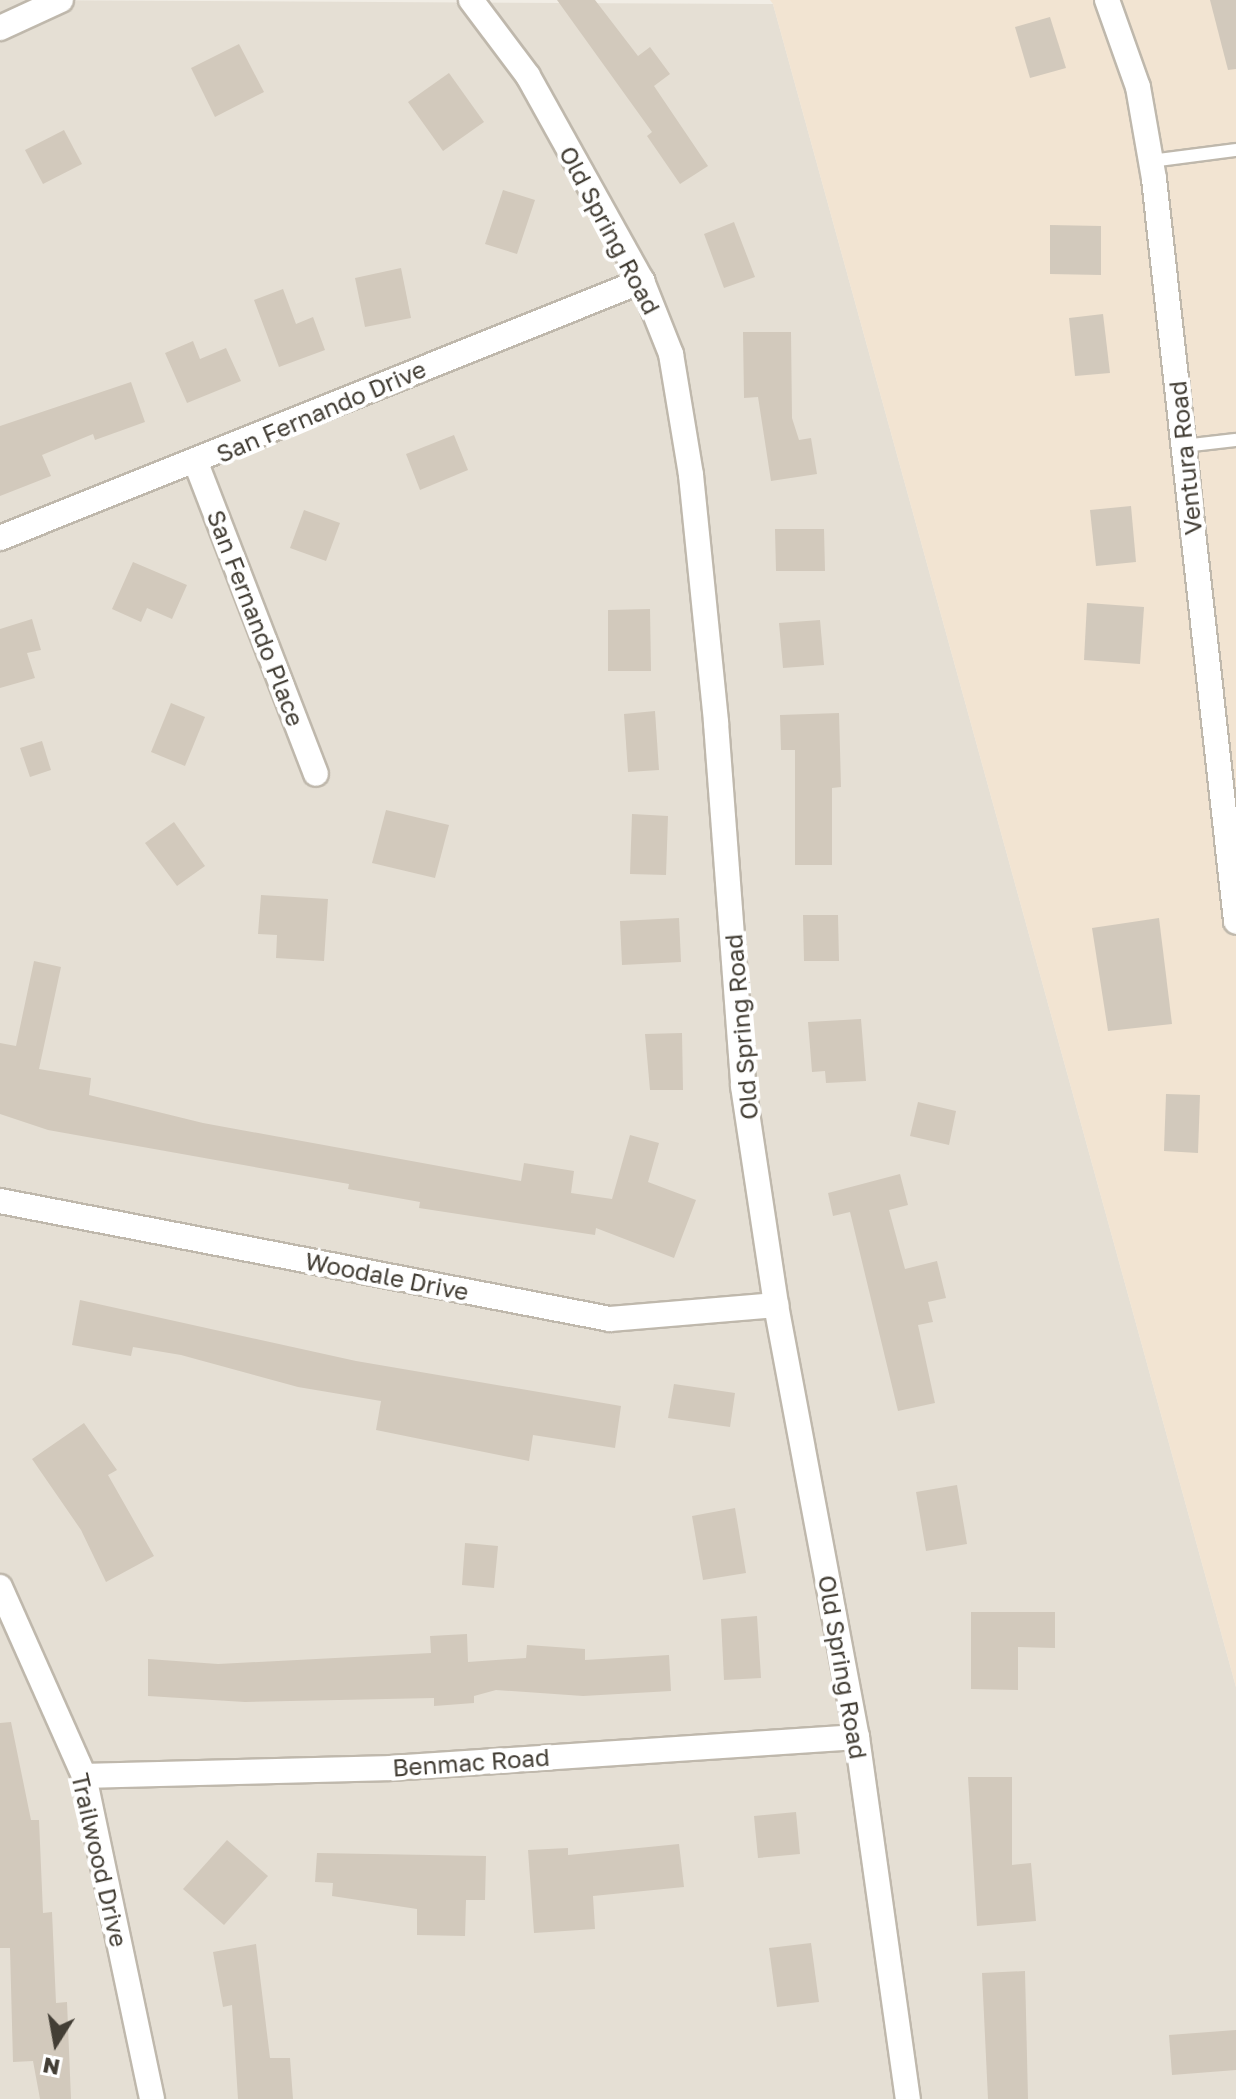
<!DOCTYPE html>
<html>
<head>
<meta charset="utf-8">
<style>
	body { margin:0 }
	#map { position:relative; width:1236px; height:2099px; overflow:hidden; background:#f1ede5; font-family:"Golos Text",sans-serif }
	div>[style] { position:absolute }
	[style*='--x'] { left:calc(var(--x)*1px); top:calc(var(--y)*1px); width:calc(var(--w)*1px); rotate:calc(var(--a)*1deg) }
	.residential>* { inset:0; background:#e5dfd4 }
	.commercial>* { inset:0; background:#f2e4d2 }
	.building>* { inset:0; background:#d2c9bc }
	.roads { filter:drop-shadow(2px 0 #bfb8ac) drop-shadow(-2px 0 #bfb8ac) drop-shadow(0 2px #bfb8ac) drop-shadow(0 -2px #bfb8ac) }
	.service>* { height:12px; margin:-6px; padding:0 6px; transform-origin:6px; border-radius:6px; background:#fff }
	.minor>* { height:24px; margin:-12px; padding:0 12px; transform-origin:12px; border-radius:12px; background:#fff }
	span { translate:-50% -50%; white-space:nowrap; text-align:center; line-height:1.15; -webkit-text-stroke:8px #fff; paint-order:stroke }
	.street-label { font-size:24px; color:#433e35 }
	.north { position:absolute; left:16px; top:2003px; width:80px; height:80px; -webkit-text-stroke:6px #fff; paint-order:stroke; rotate:191deg; font-size:22px; font-weight:700; line-height:32px; text-align:center; color:#433e35 }
	.north::after { content:''; display:block; margin:auto; width:28px; height:36px; background:#433e35; clip-path:polygon(50% 0,100% 100%,50% 72%,0 100%) }
</style>
</head>
<body>
<div id="map">
	<div class="residential">
		<div style="clip-path:polygon(0 0,773px 4px,1236px 1687px,1236px 2099px,0 2099px)"></div>
	</div>
	<div class="commercial">
		<div style="clip-path:polygon(770px 0,1236px 0,1236px 1687px,773px 4px)"></div>
	</div>
	<div class="building">
		<div style="clip-path:polygon(557px 0,595px 0,638px 56px,650px 47px,670px 74px,654px 86px,708px 166px,680px 184px,647px 136px,652px 132px)"></div>
		<div style="clip-path:polygon(1210px 0,1236px 0,1236px 69px,1228px 70px)"></div>
		<div style="clip-path:polygon(1050px 17px,1066px 68px,1030px 78px,1015px 27px)"></div>
		<div style="clip-path:polygon(239px 44px,264px 92px,215px 117px,191px 68px)"></div>
		<div style="clip-path:polygon(449px 73px,484px 122px,443px 151px,408px 102px)"></div>
		<div style="clip-path:polygon(64px 130px,82px 164px,43px 184px,25px 150px)"></div>
		<div style="clip-path:polygon(503px 190px,535px 200px,517px 254px,485px 244px)"></div>
		<div style="clip-path:polygon(734px 222px,755px 277px,724px 288px,704px 234px)"></div>
		<div style="clip-path:polygon(1050px 225px,1101px 226px,1101px 275px,1050px 274px)"></div>
		<div style="clip-path:polygon(401px 268px,411px 318px,365px 327px,355px 278px)"></div>
		<div style="clip-path:polygon(283px 289px,296px 324px,313px 317px,325px 350px,279px 367px,254px 300px)"></div>
		<div style="clip-path:polygon(1103px 314px,1110px 373px,1075px 376px,1069px 318px)"></div>
		<div style="clip-path:polygon(743px 332px,791px 332px,792px 418px,799px 440px,811px 438px,817px 474px,771px 481px,758px 397px,744px 398px)"></div>
		<div style="clip-path:polygon(193px 341px,200px 359px,226px 348px,241px 381px,187px 403px,165px 353px)"></div>
		<div style="clip-path:polygon(131px 382px,145px 422px,95px 440px,93px 434px,42px 455px,51px 476px,0 496px,0 426px)"></div>
		<div style="clip-path:polygon(454px 435px,468px 470px,420px 490px,406px 454px)"></div>
		<div style="clip-path:polygon(1131px 506px,1136px 562px,1096px 566px,1090px 510px)"></div>
		<div style="clip-path:polygon(304px 510px,340px 523px,326px 561px,290px 548px)"></div>
		<div style="clip-path:polygon(775px 529px,824px 529px,825px 571px,776px 571px)"></div>
		<div style="clip-path:polygon(133px 562px,187px 585px,172px 619px,147px 608px,141px 622px,112px 609px)"></div>
		<div style="clip-path:polygon(1087px 603px,1144px 607px,1140px 664px,1084px 660px)"></div>
		<div style="clip-path:polygon(650px 609px,651px 671px,608px 671px,608px 610px)"></div>
		<div style="clip-path:polygon(32px 619px,41px 650px,27px 653px,35px 678px,0 688px,0 629px)"></div>
		<div style="clip-path:polygon(820px 620px,824px 665px,783px 668px,779px 623px)"></div>
		<div style="clip-path:polygon(171px 703px,205px 717px,185px 766px,151px 752px)"></div>
		<div style="clip-path:polygon(655px 711px,659px 770px,628px 772px,624px 714px)"></div>
		<div style="clip-path:polygon(839px 713px,841px 787px,832px 788px,832px 865px,795px 865px,795px 750px,781px 750px,780px 715px)"></div>
		<div style="clip-path:polygon(42px 741px,51px 770px,30px 777px,20px 748px)"></div>
		<div style="clip-path:polygon(386px 810px,449px 825px,435px 878px,372px 863px)"></div>
		<div style="clip-path:polygon(632px 814px,668px 816px,666px 875px,630px 874px)"></div>
		<div style="clip-path:polygon(174px 822px,205px 866px,177px 886px,145px 843px)"></div>
		<div style="clip-path:polygon(261px 895px,328px 899px,324px 961px,276px 958px,277px 935px,258px 934px)"></div>
		<div style="clip-path:polygon(803px 915px,838px 915px,839px 961px,804px 961px)"></div>
		<div style="clip-path:polygon(679px 918px,681px 962px,622px 965px,620px 921px)"></div>
		<div style="clip-path:polygon(1159px 918px,1172px 1024px,1108px 1031px,1092px 928px)"></div>
		<div style="clip-path:polygon(34px 961px,61px 967px,39px 1069px,91px 1078px,89px 1095px,203px 1123px,521px 1181px,524px 1163px,574px 1171px,571px 1193px,612px 1199px,630px 1135px,659px 1143px,648px 1182px,696px 1200px,674px 1258px,596px 1228px,595px 1235px,419px 1208px,420px 1202px,348px 1189px,349px 1184px,48px 1130px,0 1114px,0 1043px,16px 1046px)"></div>
		<div style="clip-path:polygon(861px 1019px,866px 1081px,826px 1083px,825px 1071px,812px 1072px,808px 1022px)"></div>
		<div style="clip-path:polygon(682px 1033px,683px 1090px,650px 1090px,645px 1034px)"></div>
		<div style="clip-path:polygon(1166px 1094px,1200px 1095px,1198px 1153px,1164px 1151px)"></div>
		<div style="clip-path:polygon(918px 1102px,956px 1111px,949px 1145px,910px 1136px)"></div>
		<div style="clip-path:polygon(900px 1174px,908px 1205px,889px 1210px,905px 1269px,937px 1261px,946px 1298px,928px 1302px,933px 1322px,918px 1325px,935px 1403px,898px 1411px,850px 1212px,833px 1216px,828px 1193px)"></div>
		<div style="clip-path:polygon(80px 1300px,356px 1361px,621px 1406px,615px 1448px,533px 1435px,529px 1461px,376px 1430px,381px 1401px,298px 1387px,181px 1355px,133px 1347px,131px 1356px,72px 1345px)"></div>
		<div style="clip-path:polygon(674px 1384px,735px 1393px,730px 1427px,668px 1418px)"></div>
		<div style="clip-path:polygon(84px 1423px,117px 1470px,108px 1475px,154px 1556px,106px 1582px,81px 1530px,32px 1459px)"></div>
		<div style="clip-path:polygon(957px 1485px,967px 1544px,926px 1551px,916px 1492px)"></div>
		<div style="clip-path:polygon(735px 1508px,746px 1573px,703px 1580px,692px 1516px)"></div>
		<div style="clip-path:polygon(465px 1543px,498px 1546px,494px 1588px,462px 1585px)"></div>
		<div style="clip-path:polygon(971px 1612px,1055px 1612px,1055px 1648px,1018px 1647px,1018px 1690px,971px 1689px)"></div>
		<div style="clip-path:polygon(757px 1616px,761px 1678px,724px 1680px,721px 1619px)"></div>
		<div style="clip-path:polygon(467px 1634px,468px 1662px,526px 1658px,527px 1645px,585px 1649px,585px 1660px,669px 1655px,671px 1691px,583px 1696px,496px 1690px,474px 1696px,474px 1703px,434px 1706px,434px 1698px,245px 1702px,148px 1696px,148px 1659px,218px 1664px,431px 1653px,430px 1636px)"></div>
		<div style="clip-path:polygon(11px 1722px,31px 1820px,39px 1820px,43px 1913px,52px 1912px,56px 2003px,67px 2002px,71px 2099px,40px 2099px,33px 2061px,13px 2062px,10px 1948px,0 1948px,0 1723px)"></div>
		<div style="clip-path:polygon(968px 1777px,1012px 1777px,1012px 1865px,1031px 1863px,1036px 1921px,977px 1926px)"></div>
		<div style="clip-path:polygon(796px 1812px,800px 1854px,758px 1858px,754px 1816px)"></div>
		<div style="clip-path:polygon(227px 1840px,268px 1876px,224px 1925px,183px 1889px)"></div>
		<div style="clip-path:polygon(679px 1844px,684px 1887px,593px 1896px,595px 1929px,534px 1933px,528px 1850px,568px 1848px,568px 1855px)"></div>
		<div style="clip-path:polygon(317px 1853px,486px 1856px,485px 1900px,466px 1900px,465px 1936px,417px 1935px,417px 1909px,332px 1896px,333px 1883px,315px 1882px)"></div>
		<div style="clip-path:polygon(811px 1943px,819px 2002px,777px 2007px,769px 1948px)"></div>
		<div style="clip-path:polygon(256px 1944px,270px 2058px,290px 2058px,293px 2099px,238px 2099px,232px 2005px,223px 2007px,213px 1952px)"></div>
		<div style="clip-path:polygon(1025px 1971px,1028px 2099px,988px 2099px,982px 1973px)"></div>
		<div style="clip-path:polygon(1236px 2030px,1236px 2070px,1172px 2075px,1169px 2035px)"></div>
	</div>
	<div class="roads">
		<div class="service">
			<div style="--x:1151;--y:161;--w:86;--a:-7.4"></div>
			<div style="--x:1183;--y:446;--w:53;--a:-6.5"></div>
		</div>
		<div class="minor">
			<div style="--x:471;--y:0;--w:95;--a:53.1"></div>
			<div style="--x:528;--y:76;--w:235;--a:60.9"></div>
			<div style="--x:642;--y:281;--w:79;--a:68.3"></div>
			<div style="--x:671;--y:354;--w:123;--a:80.6"></div>
			<div style="--x:691;--y:475;--w:249;--a:84.2"></div>
			<div style="--x:716;--y:723;--w:364;--a:85.7"></div>
			<div style="--x:743;--y:1086;--w:221;--a:81.4"></div>
			<div style="--x:776;--y:1305;--w:440;--a:79.4"></div>
			<div style="--x:857;--y:1737;--w:366;--a:82"></div>
			<div style="--x:1107;--y:0;--w:92;--a:70.4"></div>
			<div style="--x:1138;--y:87;--w:93;--a:80.1"></div>
			<div style="--x:1154;--y:179;--w:747;--a:83.69"></div>
			<div style="--x:0;--y:28;--w:67;--a:-24.7"></div>
			<div style="--x:196;--y:463;--w:333;--a:68.9"></div>
			<div style="--x:0;--y:538;--w:692;--a:-21.82"></div>
			<div style="--x:0;--y:1201;--w:621;--a:10.95"></div>
			<div style="--x:610;--y:1319;--w:167;--a:-4.8"></div>
			<div style="--x:0;--y:1587;--w:207;--a:66"></div>
			<div style="--x:84;--y:1776;--w:330;--a:78.1"></div>
			<div style="--x:84;--y:1776;--w:307;--a:-1.5"></div>
			<div style="--x:391;--y:1768;--w:467;--a:-3.8"></div>
		</div>
	</div>
	<div class="street-label">
		<span style="left:610px;top:230px;rotate:62deg">Old Spring Road</span>
		<span style="left:321px;top:411px;rotate:-23deg">San Fernando Drive</span>
		<span style="left:1185px;top:458px;rotate:-96deg">Ventura Road</span>
		<span style="left:256px;top:618px;rotate:69deg">San Fernando Place</span>
		<span style="left:741px;top:1027px;rotate:-95deg">Old Spring Road</span>
		<span style="left:387px;top:1276px;rotate:11deg">Woodale Drive</span>
		<span style="left:843px;top:1667px;rotate:80deg">Old Spring Road</span>
		<span style="left:471px;top:1762px;rotate:-4deg">Benmac Road</span>
		<span style="left:100px;top:1860px;rotate:77deg">Trailwood Drive</span>
	</div>
	<div class="north">N</div>
</div>
</body>
</html>
